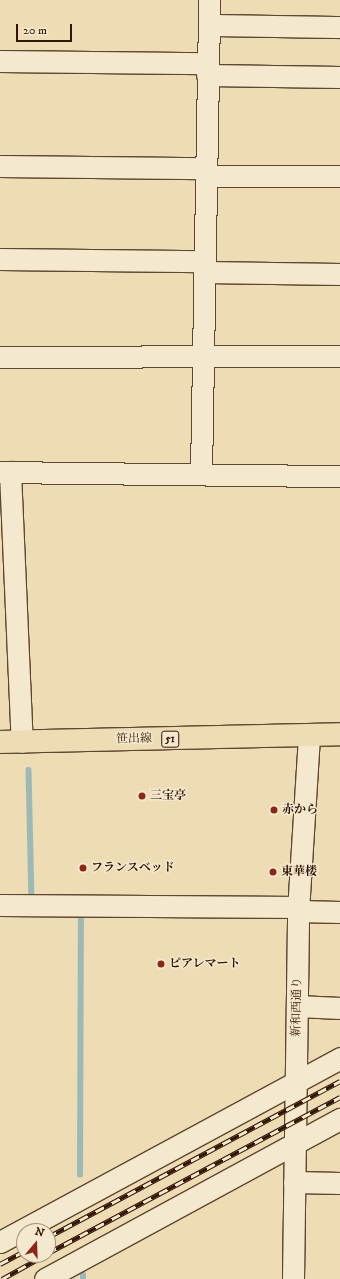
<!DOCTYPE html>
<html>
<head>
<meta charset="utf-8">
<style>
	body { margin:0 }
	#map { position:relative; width:340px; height:1279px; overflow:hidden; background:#eedcb4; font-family:"IM FELL DW Pica","Noto Serif JP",serif }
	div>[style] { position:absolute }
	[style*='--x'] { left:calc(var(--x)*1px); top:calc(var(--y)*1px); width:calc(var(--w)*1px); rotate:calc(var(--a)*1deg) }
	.stream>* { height:5.5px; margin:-2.75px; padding:0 2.75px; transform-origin:2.75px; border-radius:2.75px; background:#9cbab5 }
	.roads { filter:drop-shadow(1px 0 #60462f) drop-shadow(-1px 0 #60462f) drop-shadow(0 1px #60462f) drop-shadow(0 -1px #60462f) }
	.minor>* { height:21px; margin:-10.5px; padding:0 10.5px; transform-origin:10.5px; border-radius:10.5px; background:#f4e8ce }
	.primary>* { height:22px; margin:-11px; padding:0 11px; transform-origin:11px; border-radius:11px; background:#eedcb4 }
	.rail>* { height:4.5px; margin-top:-2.25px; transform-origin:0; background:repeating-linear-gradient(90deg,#f4e8ce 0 9px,#311403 0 18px); box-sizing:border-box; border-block:1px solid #311403 }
	.dots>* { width:11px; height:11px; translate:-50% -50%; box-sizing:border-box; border:2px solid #f4e8ce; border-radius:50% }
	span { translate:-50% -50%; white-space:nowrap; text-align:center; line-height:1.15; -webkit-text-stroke:3px #f4e8ce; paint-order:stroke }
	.shield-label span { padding:1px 3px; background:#f4e8ce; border:1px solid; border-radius:3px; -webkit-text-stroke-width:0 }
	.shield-label { font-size:11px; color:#311403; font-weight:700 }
	.street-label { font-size:12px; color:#311403 }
	.poi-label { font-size:12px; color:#311403; font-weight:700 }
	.left { translate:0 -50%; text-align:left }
	.north { position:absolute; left:16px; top:1223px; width:40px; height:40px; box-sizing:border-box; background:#f4e8ce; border:1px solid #a6937d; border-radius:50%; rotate:19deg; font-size:11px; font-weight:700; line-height:16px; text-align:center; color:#311403 }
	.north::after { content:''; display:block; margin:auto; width:14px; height:18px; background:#8f2418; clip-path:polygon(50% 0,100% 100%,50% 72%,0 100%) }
	.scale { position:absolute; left:16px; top:24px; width:56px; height:18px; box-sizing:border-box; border:2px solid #311403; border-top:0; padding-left:5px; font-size:12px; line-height:14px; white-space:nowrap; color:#311403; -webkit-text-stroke:3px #f4e8ce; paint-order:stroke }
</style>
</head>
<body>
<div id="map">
	<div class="stream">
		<div style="--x:29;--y:770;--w:129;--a:88.7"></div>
		<div style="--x:80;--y:1175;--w:261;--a:-89.8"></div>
		<div style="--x:83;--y:1279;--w:4;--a:-90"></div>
	</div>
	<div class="roads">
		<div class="minor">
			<div style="--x:209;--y:25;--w:131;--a:0.9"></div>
			<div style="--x:0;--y:61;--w:207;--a:0.6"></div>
			<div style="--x:207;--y:75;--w:133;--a:0.9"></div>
			<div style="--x:0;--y:166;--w:206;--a:0.6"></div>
			<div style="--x:206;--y:176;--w:134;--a:0"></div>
			<div style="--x:0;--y:259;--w:205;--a:0.6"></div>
			<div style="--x:205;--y:272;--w:135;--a:0.8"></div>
			<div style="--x:0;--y:357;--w:340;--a:-0.2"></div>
			<div style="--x:0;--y:472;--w:340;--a:0.7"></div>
			<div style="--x:10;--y:472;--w:270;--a:87.5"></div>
			<div style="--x:201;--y:473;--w:473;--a:-89"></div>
			<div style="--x:0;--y:905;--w:299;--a:0.4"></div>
			<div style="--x:298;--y:911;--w:42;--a:1.4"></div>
			<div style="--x:297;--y:1006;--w:43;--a:2.7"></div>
			<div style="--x:294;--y:1182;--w:46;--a:1.2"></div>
			<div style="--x:0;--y:1242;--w:387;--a:-28.4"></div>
			<div style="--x:45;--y:1279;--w:336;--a:-28.5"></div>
			<div style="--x:293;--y:1279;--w:368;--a:-89.2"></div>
			<div style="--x:298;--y:911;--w:176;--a:-86.4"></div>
		</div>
		<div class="primary">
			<div style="--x:0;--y:742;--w:340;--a:-1.3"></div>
		</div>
	</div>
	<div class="rail">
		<div style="--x:48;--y:1237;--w:331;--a:-28.1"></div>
		<div style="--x:48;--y:1253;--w:331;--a:-28.1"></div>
		<div style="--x:0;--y:1264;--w:27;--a:-28"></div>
		<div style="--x:2;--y:1279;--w:49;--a:-29.2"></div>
	</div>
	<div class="dots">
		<div style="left:142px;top:796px;background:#8f2418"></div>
		<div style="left:274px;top:810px;background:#8f2418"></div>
		<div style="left:83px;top:868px;background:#8f2418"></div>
		<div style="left:273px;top:872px;background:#8f2418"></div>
		<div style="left:161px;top:964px;background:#8f2418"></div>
	</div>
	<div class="shield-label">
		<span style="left:170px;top:739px">51</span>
	</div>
	<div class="street-label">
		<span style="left:134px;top:739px;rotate:-1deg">笹出線</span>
		<span style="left:297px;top:1007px;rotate:-89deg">新和西通り</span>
	</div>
	<div class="poi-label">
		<span class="left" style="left:150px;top:796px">三宝亭</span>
		<span class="left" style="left:282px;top:810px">赤から</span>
		<span class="left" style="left:91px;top:868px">フランスベッド</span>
		<span class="left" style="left:281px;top:872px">東華楼</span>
		<span class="left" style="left:169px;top:964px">ピアレマート</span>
	</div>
	<div class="north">N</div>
	<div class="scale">20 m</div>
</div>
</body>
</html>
